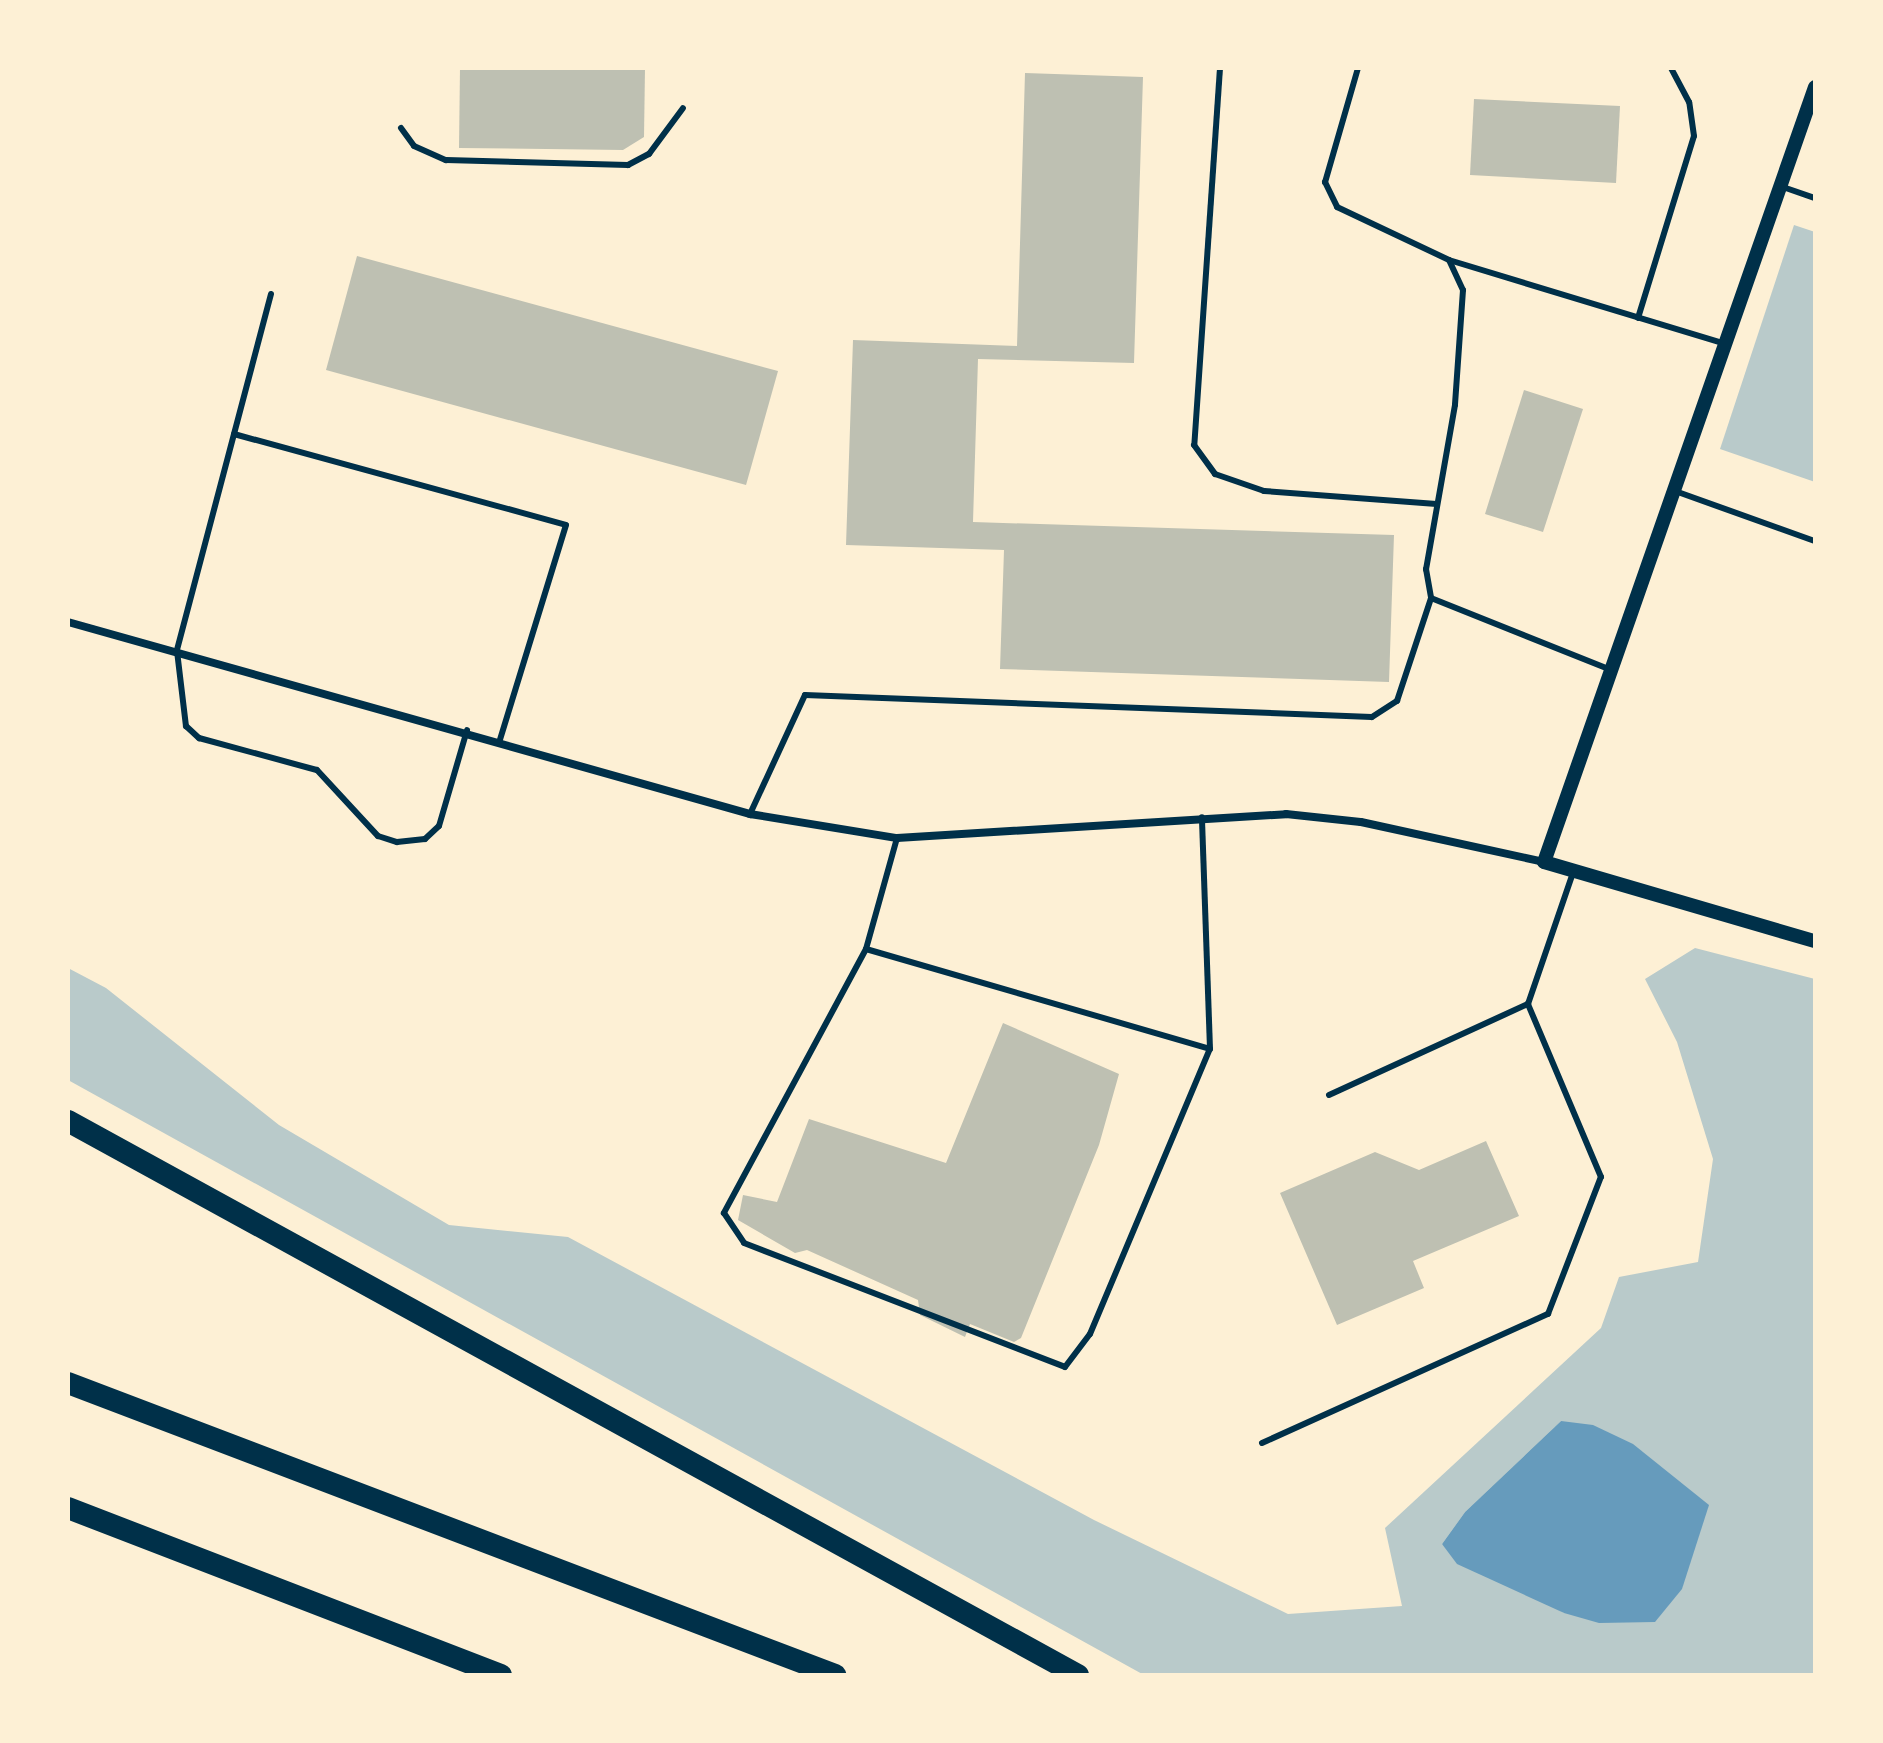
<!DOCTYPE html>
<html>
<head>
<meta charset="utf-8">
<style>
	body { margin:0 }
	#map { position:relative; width:1883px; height:1743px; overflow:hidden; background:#fdf0d5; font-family:"Public Sans",sans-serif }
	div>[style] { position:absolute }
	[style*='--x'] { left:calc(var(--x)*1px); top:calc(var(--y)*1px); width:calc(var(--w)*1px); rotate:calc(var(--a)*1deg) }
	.green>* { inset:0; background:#b9caca }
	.water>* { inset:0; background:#669bbc }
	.building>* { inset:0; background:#bec0b2 }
	.service>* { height:6px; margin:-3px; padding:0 3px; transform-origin:3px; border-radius:3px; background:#003049 }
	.minor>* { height:8px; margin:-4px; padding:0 4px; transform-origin:4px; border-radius:4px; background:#003049 }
	.tertiary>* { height:14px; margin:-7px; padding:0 7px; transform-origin:7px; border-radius:7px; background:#003049 }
	.trunk>* { height:22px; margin:-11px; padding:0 11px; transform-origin:11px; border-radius:11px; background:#003049 }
	span { translate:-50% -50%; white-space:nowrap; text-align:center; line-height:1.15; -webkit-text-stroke:6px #fdf0d5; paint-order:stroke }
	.frame { position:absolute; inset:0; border:70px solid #fdf0d5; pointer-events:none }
</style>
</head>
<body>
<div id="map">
	<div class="green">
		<div style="clip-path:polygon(1794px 225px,1815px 232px,1815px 482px,1720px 449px)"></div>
		<div style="clip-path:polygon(evenodd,1695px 948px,1815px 979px,1815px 1675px,1144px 1675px,68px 1080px,68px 968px,106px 988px,279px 1125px,449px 1225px,568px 1237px,1094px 1520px,1288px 1614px,1402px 1606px,1385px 1528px,1601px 1328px,1619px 1277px,1698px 1262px,1713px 1159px,1677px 1042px,1645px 979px,1695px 948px,1561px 1421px,1564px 1613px,1442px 1544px,1465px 1512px,1561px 1421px)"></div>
	</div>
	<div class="water">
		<div style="clip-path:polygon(1561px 1421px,1593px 1425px,1633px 1444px,1709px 1505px,1682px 1589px,1655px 1622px,1599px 1623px,1564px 1613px,1457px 1564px,1442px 1544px,1465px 1512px)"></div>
	</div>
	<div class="building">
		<div style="clip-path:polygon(460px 68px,645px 68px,644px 137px,623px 150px,459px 148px)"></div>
		<div style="clip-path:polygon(1025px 73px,1143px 77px,1134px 363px,978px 359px,973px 522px,1394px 535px,1389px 682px,1000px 669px,1004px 550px,846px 545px,853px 340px,1017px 346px)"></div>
		<div style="clip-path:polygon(1474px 99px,1620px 106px,1616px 183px,1470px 175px)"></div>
		<div style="clip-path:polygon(357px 256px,778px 371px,746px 485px,326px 370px)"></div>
		<div style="clip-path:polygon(1524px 390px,1583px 409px,1543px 532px,1485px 514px)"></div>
		<div style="clip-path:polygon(1003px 1023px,1119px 1074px,1099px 1145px,1021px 1338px,1014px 1342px,970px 1324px,965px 1337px,920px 1315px,918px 1300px,807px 1250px,795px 1253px,738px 1220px,743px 1195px,777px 1202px,809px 1119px,946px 1163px)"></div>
		<div style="clip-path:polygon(1486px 1141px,1519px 1216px,1413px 1261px,1424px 1288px,1337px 1325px,1280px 1193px,1375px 1152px,1419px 1170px)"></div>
	</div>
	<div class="service">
		<div style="--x:1220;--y:68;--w:378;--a:93.9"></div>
		<div style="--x:1194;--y:445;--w:36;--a:54"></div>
		<div style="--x:1215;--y:474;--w:52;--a:19.1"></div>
		<div style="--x:1264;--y:491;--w:173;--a:4.3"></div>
		<div style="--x:1358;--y:68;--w:119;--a:106.1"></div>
		<div style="--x:1325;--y:182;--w:28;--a:64"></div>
		<div style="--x:1337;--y:207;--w:124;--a:25.3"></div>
		<div style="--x:1449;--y:260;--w:33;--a:65"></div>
		<div style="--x:1463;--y:290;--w:115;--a:94"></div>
		<div style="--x:1455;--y:405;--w:167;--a:100"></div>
		<div style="--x:1426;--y:569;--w:29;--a:80"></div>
		<div style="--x:1431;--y:598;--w:194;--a:21.8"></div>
		<div style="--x:401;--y:128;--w:22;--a:54"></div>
		<div style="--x:414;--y:146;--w:35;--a:24"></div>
		<div style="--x:446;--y:160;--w:182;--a:1.6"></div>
		<div style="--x:628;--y:165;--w:24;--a:-28"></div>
		<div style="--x:649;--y:154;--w:57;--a:-53.5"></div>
		<div style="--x:1780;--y:186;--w:37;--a:19"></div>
		<div style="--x:1449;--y:260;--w:288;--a:16.9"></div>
		<div style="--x:271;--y:294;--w:369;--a:104.8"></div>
		<div style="--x:177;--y:651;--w:76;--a:83.2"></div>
		<div style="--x:186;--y:726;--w:18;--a:43"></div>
		<div style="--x:199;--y:738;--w:122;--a:15.2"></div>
		<div style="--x:317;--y:770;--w:90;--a:47.3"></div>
		<div style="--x:378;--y:836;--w:20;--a:18"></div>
		<div style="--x:397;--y:842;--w:28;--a:-6"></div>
		<div style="--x:425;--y:839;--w:19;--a:-43"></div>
		<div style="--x:439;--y:826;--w:100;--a:-73.7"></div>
		<div style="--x:1638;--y:318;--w:190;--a:-72.9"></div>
		<div style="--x:1694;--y:136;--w:34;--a:-98"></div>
		<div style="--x:1689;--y:102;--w:38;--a:-118"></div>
		<div style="--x:234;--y:434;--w:344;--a:15.3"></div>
		<div style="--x:566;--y:525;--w:225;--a:107.1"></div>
		<div style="--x:1675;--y:491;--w:149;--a:19.7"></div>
		<div style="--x:750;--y:814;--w:131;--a:-65.2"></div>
		<div style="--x:805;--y:695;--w:567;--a:2.22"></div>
		<div style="--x:1372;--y:717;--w:30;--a:-33"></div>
		<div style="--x:1397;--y:701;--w:108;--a:-71.7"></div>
		<div style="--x:897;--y:838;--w:115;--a:105.6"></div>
		<div style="--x:866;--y:949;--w:300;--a:118.3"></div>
		<div style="--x:724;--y:1213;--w:36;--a:56"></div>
		<div style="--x:744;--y:1243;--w:344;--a:21.1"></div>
		<div style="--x:1065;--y:1367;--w:41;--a:-52.9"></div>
		<div style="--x:1090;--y:1334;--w:309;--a:-67.2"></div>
		<div style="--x:1210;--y:1049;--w:232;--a:-92"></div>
		<div style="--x:866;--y:949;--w:358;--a:16.2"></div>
		<div style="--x:1329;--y:1095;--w:219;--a:-24.6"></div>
		<div style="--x:1262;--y:1443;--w:314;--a:-24.3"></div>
		<div style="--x:1548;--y:1314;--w:147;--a:-68.9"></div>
		<div style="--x:1601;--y:1177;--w:188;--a:-112.9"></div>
		<div style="--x:1528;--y:1004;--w:142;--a:-71.1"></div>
	</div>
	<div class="minor">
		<div style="--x:68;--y:622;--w:709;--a:15.72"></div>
		<div style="--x:750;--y:814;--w:149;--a:9.3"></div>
		<div style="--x:897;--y:838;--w:390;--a:-3.5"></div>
		<div style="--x:1286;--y:814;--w:75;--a:6.1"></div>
		<div style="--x:1361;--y:822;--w:187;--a:12.3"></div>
	</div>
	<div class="tertiary">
		<div style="--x:1815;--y:87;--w:821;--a:109.27"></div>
		<div style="--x:1544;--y:862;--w:282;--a:16.3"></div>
	</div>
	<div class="trunk">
		<div style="--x:68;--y:1121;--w:1152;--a:28.75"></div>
		<div style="--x:68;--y:1383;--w:821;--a:20.84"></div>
		<div style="--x:68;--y:1508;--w:464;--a:21.1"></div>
	</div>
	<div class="frame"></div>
</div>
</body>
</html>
